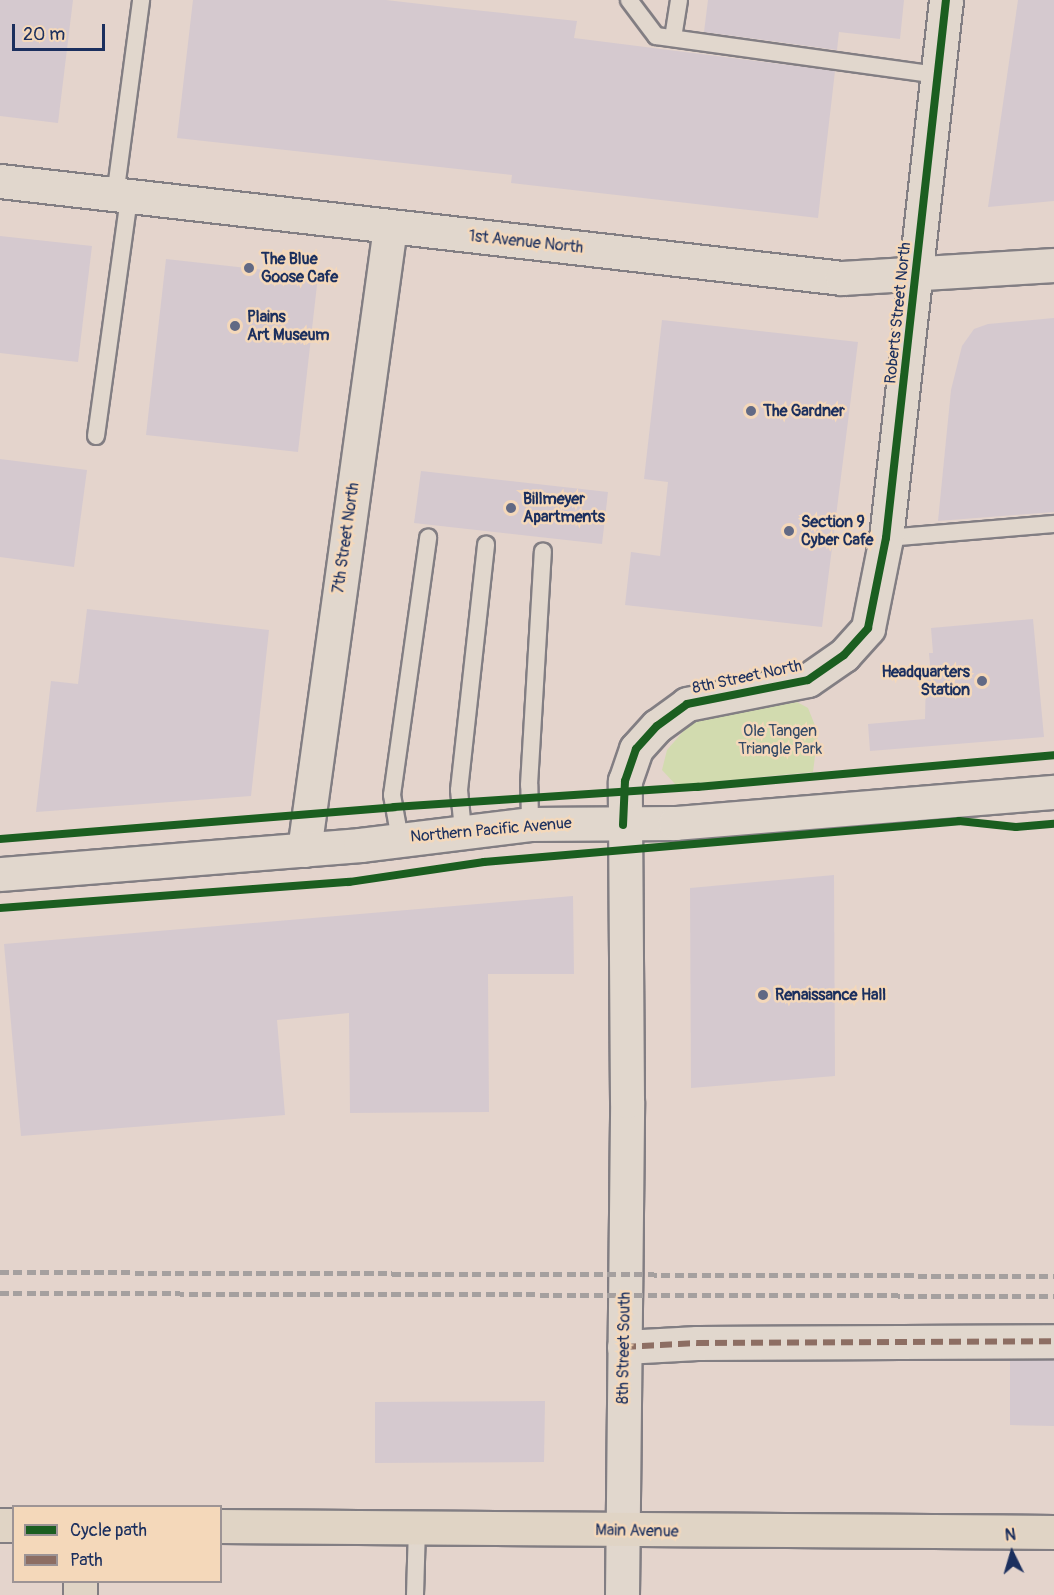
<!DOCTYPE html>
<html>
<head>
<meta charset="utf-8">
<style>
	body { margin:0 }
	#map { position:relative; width:1054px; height:1595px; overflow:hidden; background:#e4d4cc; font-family:Pangolin,sans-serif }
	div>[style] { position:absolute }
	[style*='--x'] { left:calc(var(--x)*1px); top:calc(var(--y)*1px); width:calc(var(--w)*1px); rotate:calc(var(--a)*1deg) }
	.green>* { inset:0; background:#d2dbaf }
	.building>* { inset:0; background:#d5c9cf }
	.roads { filter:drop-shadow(2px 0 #827e83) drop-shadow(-2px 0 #827e83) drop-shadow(0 2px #827e83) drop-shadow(0 -2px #827e83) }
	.lane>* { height:16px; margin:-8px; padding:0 8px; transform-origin:8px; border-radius:8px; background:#e1d7cd }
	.street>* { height:33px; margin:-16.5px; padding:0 16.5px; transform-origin:16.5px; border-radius:16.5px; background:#e1d7cd }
	.secondary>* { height:33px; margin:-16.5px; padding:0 16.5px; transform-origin:16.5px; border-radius:16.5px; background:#e1d7cd }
	.primary>* { height:33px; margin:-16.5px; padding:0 16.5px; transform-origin:16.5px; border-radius:16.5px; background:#e0d4c5 }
	.rail>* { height:4.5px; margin-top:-2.25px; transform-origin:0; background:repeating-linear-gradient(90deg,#a5a09f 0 9px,transparent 0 13.5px) }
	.quiet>* { height:6px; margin-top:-3px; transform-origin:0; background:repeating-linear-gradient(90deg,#8d6e63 0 12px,transparent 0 18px) }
	.cycleway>* { height:8px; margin:-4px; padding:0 4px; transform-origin:4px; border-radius:4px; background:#1b5e20 }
	.dots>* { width:16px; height:16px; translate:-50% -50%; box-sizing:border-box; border:3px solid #f4d8ba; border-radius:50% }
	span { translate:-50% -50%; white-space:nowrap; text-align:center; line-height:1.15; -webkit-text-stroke:5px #f4d8ba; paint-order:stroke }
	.street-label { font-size:16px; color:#1b2f5e }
	.poi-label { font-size:16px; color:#1b2f5e; font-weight:700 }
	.left { translate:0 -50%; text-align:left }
	.right { translate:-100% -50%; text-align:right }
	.park-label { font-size:16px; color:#344a67 }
	.legend { position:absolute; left:12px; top:1505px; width:210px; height:78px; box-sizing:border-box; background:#f4d8ba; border:2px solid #9d9495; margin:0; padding:8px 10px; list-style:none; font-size:18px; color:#1b2f5e }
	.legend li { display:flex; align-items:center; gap:12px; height:30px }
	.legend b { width:30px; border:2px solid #9d9495 }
	.north { position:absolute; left:982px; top:1523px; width:60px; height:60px; -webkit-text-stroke:4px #f4d8ba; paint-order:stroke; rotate:355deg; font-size:16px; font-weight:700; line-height:24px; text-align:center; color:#1b2f5e }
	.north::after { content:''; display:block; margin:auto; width:21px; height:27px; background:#1b2f5e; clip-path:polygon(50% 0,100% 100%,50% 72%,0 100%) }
	.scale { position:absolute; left:12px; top:24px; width:93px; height:27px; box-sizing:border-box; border:3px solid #1b2f5e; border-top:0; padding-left:8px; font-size:18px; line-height:21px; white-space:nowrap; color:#1b2f5e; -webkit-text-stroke:4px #f4d8ba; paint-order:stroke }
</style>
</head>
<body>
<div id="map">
	<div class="green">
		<div style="clip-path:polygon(797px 702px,808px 708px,818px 733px,813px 772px,676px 785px,662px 770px,667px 750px,693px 720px)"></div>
	</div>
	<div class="building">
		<div style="clip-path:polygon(0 0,73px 0,58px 123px,0 116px)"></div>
		<div style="clip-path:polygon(193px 0,386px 0,455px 8px,577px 21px,574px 38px,835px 71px,818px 218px,511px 183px,512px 175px,177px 138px)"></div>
		<div style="clip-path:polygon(708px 0,904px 0,900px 39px,839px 32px,837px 50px,704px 32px)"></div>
		<div style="clip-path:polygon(1018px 0,1054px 0,1054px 201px,988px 207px)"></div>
		<div style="clip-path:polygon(0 236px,92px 246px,78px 362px,0 353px)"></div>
		<div style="clip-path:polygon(166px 259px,318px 276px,298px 452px,146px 435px)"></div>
		<div style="clip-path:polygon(1054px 318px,1054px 512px,938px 521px,951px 390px,962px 346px,974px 329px,988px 324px)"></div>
		<div style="clip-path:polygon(662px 320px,858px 342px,822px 627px,625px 605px,631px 552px,660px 556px,668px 482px,644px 479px)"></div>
		<div style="clip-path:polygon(0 459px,87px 470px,74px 567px,0 557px)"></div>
		<div style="clip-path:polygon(421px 471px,608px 492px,602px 544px,414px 523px)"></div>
		<div style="clip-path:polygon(87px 609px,269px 630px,251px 796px,36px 812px,51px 681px,78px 684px)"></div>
		<div style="clip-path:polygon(1033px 619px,1044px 737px,870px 751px,868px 724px,925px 719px,926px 675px,931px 675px,929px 653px,933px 653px,931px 628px)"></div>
		<div style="clip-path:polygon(834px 875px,835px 1076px,691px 1088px,690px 888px)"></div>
		<div style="clip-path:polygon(573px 896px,574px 974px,488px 974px,489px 1112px,350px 1113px,349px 1013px,277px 1020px,285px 1115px,21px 1136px,4px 944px)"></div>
		<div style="clip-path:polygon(1010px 1360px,1054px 1360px,1054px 1426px,1010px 1425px)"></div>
		<div style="clip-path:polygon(545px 1401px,544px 1462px,375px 1463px,375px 1402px)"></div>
	</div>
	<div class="roads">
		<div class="lane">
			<div style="--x:629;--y:0;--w:45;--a:53.1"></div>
			<div style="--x:656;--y:36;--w:285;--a:7.9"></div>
			<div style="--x:673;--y:38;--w:38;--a:-81"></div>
			<div style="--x:115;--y:196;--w:198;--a:-82.4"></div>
			<div style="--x:96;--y:436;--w:241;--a:-82.1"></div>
			<div style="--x:886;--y:538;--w:169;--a:-4.8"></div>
			<div style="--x:530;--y:824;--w:39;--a:-91"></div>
			<div style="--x:529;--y:785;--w:234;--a:-86.6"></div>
			<div style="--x:463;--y:830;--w:40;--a:-95.7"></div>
			<div style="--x:459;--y:790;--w:247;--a:-83.7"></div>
			<div style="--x:400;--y:839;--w:45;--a:-100.3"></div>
			<div style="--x:392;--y:795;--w:260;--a:-82"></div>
			<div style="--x:415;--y:1595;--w:67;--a:-88.3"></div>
		</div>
		<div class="street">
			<div style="--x:304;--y:850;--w:629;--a:-82.14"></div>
			<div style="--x:624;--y:1347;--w:73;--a:-3.1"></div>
			<div style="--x:697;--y:1343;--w:357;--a:-0.3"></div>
			<div style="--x:622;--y:1595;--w:494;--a:-89.4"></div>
			<div style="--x:627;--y:1101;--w:320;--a:-90.4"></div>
			<div style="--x:625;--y:781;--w:34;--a:-71"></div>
			<div style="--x:636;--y:749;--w:31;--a:-48"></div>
			<div style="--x:657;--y:726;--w:37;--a:-36"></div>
			<div style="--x:687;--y:704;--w:123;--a:-11.2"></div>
			<div style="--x:808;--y:680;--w:44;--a:-34.8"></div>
			<div style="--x:844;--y:655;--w:36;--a:-48"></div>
			<div style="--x:868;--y:628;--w:92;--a:-78.7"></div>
			<div style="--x:886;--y:538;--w:541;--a:-83.64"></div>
		</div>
		<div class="secondary">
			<div style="--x:0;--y:181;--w:848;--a:6.57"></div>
			<div style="--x:842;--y:278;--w:212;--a:-3.5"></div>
			<div style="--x:0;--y:874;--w:361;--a:-4.6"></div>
			<div style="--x:360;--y:845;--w:171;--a:-7"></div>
			<div style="--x:530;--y:824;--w:145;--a:-0.4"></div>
			<div style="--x:675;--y:823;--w:380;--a:-4.7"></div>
		</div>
		<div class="primary">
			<div style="--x:0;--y:1525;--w:14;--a:0"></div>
			<div style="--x:220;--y:1526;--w:834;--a:0.41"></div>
			<div style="--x:80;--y:1582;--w:13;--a:90"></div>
		</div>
	</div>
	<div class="rail">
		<div style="--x:0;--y:1272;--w:1054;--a:0.22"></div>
		<div style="--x:0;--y:1293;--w:1054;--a:0.16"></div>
	</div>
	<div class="quiet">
		<div style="--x:624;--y:1347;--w:73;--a:-3.1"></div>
		<div style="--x:697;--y:1343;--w:357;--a:-0.3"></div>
	</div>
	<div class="cycleway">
		<div style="--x:623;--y:825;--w:44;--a:-87.4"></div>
		<div style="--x:625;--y:781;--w:34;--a:-71"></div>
		<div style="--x:636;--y:749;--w:31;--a:-48"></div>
		<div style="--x:657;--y:726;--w:37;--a:-36"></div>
		<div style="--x:687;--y:704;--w:123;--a:-11.2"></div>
		<div style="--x:808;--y:680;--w:44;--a:-34.8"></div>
		<div style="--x:844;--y:655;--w:36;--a:-48"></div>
		<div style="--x:868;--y:628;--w:92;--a:-78.7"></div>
		<div style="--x:886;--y:538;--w:541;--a:-83.64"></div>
		<div style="--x:0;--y:839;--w:395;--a:-4.6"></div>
		<div style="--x:394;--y:807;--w:304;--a:-3.8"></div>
		<div style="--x:697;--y:787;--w:358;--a:-5.1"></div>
		<div style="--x:0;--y:908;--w:350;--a:-4.3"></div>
		<div style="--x:349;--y:882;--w:136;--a:-8.4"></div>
		<div style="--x:484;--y:862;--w:477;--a:-4.9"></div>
		<div style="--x:959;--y:821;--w:57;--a:6"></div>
		<div style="--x:1016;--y:827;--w:38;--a:-5"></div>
	</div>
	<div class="dots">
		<div style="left:249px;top:268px;background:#616984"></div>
		<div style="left:235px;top:326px;background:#616984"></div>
		<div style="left:751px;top:411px;background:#616984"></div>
		<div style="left:511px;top:508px;background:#616984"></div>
		<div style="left:789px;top:531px;background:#616984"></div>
		<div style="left:982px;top:681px;background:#616984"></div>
		<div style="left:763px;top:995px;background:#616984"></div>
	</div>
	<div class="street-label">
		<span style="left:526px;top:242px;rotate:6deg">1st Avenue North</span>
		<span style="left:898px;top:313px;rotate:-84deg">Roberts Street North</span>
		<span style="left:346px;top:538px;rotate:-82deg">7th Street North</span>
		<span style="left:747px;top:677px;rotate:-12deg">8th Street North</span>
		<span style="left:491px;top:830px;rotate:-5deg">Northern Pacific Avenue</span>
		<span style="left:624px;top:1348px;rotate:-89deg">8th Street South</span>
		<span style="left:637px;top:1531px;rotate:1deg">Main Avenue</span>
	</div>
	<div class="poi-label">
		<span class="left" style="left:261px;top:268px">The Blue<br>Goose Cafe</span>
		<span class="left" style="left:247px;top:326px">Plains<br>Art Museum</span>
		<span class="left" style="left:763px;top:411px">The Gardner</span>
		<span class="left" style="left:523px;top:508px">Billmeyer<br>Apartments</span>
		<span class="left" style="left:801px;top:531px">Section 9<br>Cyber Cafe</span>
		<span class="right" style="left:970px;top:681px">Headquarters<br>Station</span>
		<span class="left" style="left:775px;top:995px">Renaissance Hall</span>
	</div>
	<div class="park-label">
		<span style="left:780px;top:740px">Ole Tangen<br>Triangle Park</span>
	</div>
	<ul class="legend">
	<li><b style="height:8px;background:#1b5e20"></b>Cycle path</li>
	<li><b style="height:8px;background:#8d6e63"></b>Path</li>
	</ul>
	<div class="north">N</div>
	<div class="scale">20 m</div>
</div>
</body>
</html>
